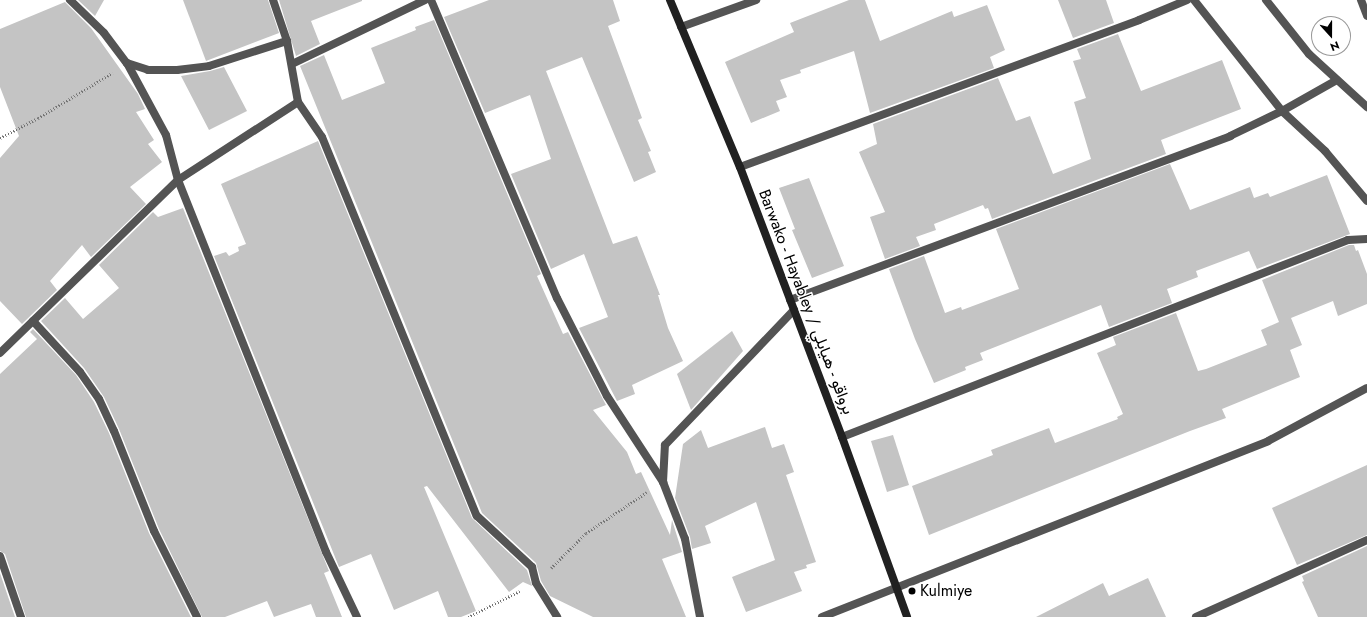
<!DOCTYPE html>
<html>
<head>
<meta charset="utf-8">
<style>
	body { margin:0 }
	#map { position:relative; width:1367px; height:617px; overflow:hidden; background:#fff; font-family:Jost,Vazirmatn,sans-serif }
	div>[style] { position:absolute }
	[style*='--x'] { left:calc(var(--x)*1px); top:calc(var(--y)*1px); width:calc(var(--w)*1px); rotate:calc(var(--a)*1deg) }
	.building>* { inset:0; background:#c4c4c4 }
	.path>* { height:2.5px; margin-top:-1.25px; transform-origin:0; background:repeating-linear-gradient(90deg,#767676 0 1px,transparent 0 3px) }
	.street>* { height:8px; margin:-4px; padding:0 4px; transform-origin:4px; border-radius:4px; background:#545454 }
	.secondary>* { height:8px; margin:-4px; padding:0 4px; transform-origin:4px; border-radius:4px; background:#212121 }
	.dots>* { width:11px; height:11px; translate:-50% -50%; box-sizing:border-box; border:2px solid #fff; border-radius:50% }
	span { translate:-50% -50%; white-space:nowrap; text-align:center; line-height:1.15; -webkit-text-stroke:3px #fff; paint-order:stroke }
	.street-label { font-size:16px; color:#000 }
	.poi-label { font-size:16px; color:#000 }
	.left { translate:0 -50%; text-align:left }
	.north { position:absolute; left:1311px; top:16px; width:40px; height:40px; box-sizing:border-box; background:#fff; border:1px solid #999; border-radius:50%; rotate:159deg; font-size:11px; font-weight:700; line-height:16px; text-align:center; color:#000 }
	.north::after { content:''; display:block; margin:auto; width:14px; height:18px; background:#000; clip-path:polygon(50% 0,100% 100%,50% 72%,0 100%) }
</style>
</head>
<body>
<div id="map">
	<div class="building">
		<div style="clip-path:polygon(78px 0,104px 0,95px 16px)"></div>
		<div style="clip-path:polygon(183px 0,268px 0,279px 33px,206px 61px)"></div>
		<div style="clip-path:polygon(279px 0,362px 0,362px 1px,311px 21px,320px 44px,296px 56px)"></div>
		<div style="clip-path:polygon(489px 0,613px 0,620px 21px,608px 26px,642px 118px,638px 120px,651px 151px,648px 152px,656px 172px,634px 182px,582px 57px,546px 71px,613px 244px,637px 236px,660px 295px,658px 295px,668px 328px,683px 361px,632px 385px,635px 394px,617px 401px,579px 328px,608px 317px,584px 254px,551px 269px,511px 174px,551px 159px,530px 95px,485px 113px,444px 17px)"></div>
		<div style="clip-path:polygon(849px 0,865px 0,880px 41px,952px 11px,954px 17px,987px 5px,1005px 50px,990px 57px,994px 68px,870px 113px,854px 51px,800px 70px,801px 73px,780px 80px,787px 97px,776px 101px,780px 111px,751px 123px,725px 62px,794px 32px,790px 23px)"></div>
		<div style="clip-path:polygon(1058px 0,1106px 0,1114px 23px,1073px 38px)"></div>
		<div style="clip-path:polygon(65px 2px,91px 28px,138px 94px,145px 109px,136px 112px,154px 140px,148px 144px,162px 162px,130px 187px,146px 204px,91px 257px,82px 245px,50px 281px,57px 290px,22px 324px,0 301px,0 158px,19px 136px,0 87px,0 29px)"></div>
		<div style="clip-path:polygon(434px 20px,541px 274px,537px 276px,563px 334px,568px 332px,606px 405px,593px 410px,627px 452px,636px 474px,641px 472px,670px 535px,672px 520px,682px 552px,662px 559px,686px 617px,593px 617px,550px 596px,541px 581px,536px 563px,482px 513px,300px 66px,324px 55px,342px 100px,385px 83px,371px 48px,416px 30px,415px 27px)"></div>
		<div style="clip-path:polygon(1118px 34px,1141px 91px,1222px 60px,1241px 109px,1161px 140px,1166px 154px,992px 219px,988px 208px,985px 209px,983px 205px,934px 224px,936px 230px,916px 237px,920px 246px,885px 259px,870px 217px,885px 212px,859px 152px,877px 144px,873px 124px,998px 78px,1016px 121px,1030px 116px,1053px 174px,1091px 159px,1074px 102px,1086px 98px,1073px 61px,1081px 59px,1077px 49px)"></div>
		<div style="clip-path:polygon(224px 67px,247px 111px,209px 130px,181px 76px,210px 71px)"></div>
		<div style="clip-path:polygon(318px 141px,472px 518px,527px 570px,532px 586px,523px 582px,509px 592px,427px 486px,424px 487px,476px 611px,461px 617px,448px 617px,438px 591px,394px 610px,371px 554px,339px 567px,214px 256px,226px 252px,229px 256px,239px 251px,238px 247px,246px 244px,221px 184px)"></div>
		<div style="clip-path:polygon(1170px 164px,1190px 210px,1250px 187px,1254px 198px,1268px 193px,1270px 197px,1327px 175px,1350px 234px,1257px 269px,1249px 251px,1196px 271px,1198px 277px,1167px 289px,1172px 303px,1109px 327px,1101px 305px,980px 353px,983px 360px,965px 367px,966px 370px,934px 383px,915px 339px,889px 269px,924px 256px,945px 313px,961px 307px,962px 310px,1019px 289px,996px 229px)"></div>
		<div style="clip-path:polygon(809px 178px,844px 266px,812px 278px,792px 230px,795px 229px,779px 188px)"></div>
		<div style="clip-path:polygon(183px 208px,329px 571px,324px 573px,342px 617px,316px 617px,311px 604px,274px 617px,267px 601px,225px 617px,202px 617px,159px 529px,119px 429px,104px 397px,84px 368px,41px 321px,65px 298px,83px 319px,119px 288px,99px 265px,153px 212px,158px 217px)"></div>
		<div style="clip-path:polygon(1349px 245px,1354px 245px,1356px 251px,1358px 250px,1367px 274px,1367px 304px,1338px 316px,1333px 301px,1291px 318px,1302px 345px,1290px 350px,1300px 377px,1222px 409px,1226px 418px,1190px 431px,929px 535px,912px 486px,993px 455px,991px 450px,1049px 428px,1055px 443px,1118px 419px,1117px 417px,1123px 414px,1097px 353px,1116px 345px,1113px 337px,1176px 313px,1198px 371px,1206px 369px,1267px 345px,1261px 330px,1279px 322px,1262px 280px)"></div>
		<div style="clip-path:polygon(33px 329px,76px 375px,94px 402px,109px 433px,149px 533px,191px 617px,26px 617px,5px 554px,0 551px,0 374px,37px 339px,30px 332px)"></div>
		<div style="clip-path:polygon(732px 331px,743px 351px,691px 410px,677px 374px)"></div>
		<div style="clip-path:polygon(765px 427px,772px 448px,784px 444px,794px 472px,786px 475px,816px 562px,806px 565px,807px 568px,794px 572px,802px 591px,746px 612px,732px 577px,775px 560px,756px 502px,705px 526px,711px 543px,692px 549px,690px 537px,675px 498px,683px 444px,701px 430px,708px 448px)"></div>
		<div style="clip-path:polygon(893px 435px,909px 485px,887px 492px,871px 441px)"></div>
		<div style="clip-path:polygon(1367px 465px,1367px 535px,1297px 565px,1272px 508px)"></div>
		<div style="clip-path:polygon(1367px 546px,1367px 617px,1318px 617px,1302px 582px,1304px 581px,1302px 576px)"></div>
		<div style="clip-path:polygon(0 573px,15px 617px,0 617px)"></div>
		<div style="clip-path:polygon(1148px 578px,1166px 617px,1036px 617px,1103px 583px,1109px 596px)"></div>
	</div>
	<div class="path">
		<div style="--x:0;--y:138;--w:43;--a:-27.8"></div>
		<div style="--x:38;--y:118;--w:87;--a:-31.3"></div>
		<div style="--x:551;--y:568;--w:49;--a:-45"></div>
		<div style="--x:586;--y:533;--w:73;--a:-33.9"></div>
		<div style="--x:468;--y:617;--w:58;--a:-26.6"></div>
	</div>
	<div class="street">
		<div style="--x:70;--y:0;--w:47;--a:44.1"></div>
		<div style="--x:104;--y:33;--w:38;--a:53"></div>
		<div style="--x:127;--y:63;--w:82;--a:61.6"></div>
		<div style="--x:166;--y:135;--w:47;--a:75.1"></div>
		<div style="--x:178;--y:180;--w:400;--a:68.3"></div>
		<div style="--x:326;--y:552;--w:72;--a:64.5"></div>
		<div style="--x:273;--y:0;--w:43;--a:71.1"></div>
		<div style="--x:287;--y:41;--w:62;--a:79.8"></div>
		<div style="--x:298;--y:102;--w:42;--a:55.6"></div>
		<div style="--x:322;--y:137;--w:409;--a:67.8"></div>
		<div style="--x:477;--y:516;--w:75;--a:42.8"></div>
		<div style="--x:532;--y:567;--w:16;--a:76"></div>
		<div style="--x:536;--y:583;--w:40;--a:58"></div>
		<div style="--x:431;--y:0;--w:324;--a:67.1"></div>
		<div style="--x:557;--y:298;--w:110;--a:63"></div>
		<div style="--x:607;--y:396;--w:103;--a:56.9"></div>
		<div style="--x:663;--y:482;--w:61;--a:68.9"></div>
		<div style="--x:685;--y:539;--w:79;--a:79.1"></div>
		<div style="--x:1194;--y:0;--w:142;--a:51.6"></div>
		<div style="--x:1282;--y:111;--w:59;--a:42.9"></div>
		<div style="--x:1325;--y:151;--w:65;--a:50"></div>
		<div style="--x:1266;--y:0;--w:69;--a:51.5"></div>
		<div style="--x:1309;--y:54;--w:79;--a:42.4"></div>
		<div style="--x:1361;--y:0;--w:17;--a:69"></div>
		<div style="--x:681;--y:27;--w:80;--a:-19.8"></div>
		<div style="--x:127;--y:63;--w:22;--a:18"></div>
		<div style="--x:148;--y:70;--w:29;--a:0"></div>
		<div style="--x:177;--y:70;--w:32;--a:-7"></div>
		<div style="--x:209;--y:66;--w:82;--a:-17.8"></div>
		<div style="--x:292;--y:64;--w:148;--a:-25.7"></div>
		<div style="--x:740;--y:167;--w:425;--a:-20.2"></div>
		<div style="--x:1139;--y:20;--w:52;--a:-22.6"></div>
		<div style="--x:790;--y:300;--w:470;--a:-20.4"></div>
		<div style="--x:1230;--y:136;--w:58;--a:-25.7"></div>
		<div style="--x:1282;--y:111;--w:63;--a:-29.4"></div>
		<div style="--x:33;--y:321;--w:69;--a:47.3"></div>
		<div style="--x:80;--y:372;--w:33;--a:55"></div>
		<div style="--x:99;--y:399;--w:35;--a:65"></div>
		<div style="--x:114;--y:431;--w:108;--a:68.2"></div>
		<div style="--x:154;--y:531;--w:96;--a:63.4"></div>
		<div style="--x:0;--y:353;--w:248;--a:-44.2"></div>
		<div style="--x:178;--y:180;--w:143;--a:-33"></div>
		<div style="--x:842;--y:437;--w:543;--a:-21.27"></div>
		<div style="--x:1348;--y:240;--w:19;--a:-3"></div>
		<div style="--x:663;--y:482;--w:37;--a:-87"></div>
		<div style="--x:665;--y:445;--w:187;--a:-46.3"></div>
		<div style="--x:0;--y:556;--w:65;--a:71"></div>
		<div style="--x:822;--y:617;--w:479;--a:-21.5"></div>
		<div style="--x:1268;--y:441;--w:112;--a:-28.2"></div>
		<div style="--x:1196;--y:617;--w:188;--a:-24.2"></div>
	</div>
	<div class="secondary">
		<div style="--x:670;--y:0;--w:181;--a:67.3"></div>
		<div style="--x:740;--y:167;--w:289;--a:69.3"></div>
		<div style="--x:842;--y:437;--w:191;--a:70.1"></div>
	</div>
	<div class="dots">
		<div style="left:912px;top:591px;background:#000"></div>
	</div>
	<div class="street-label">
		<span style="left:806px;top:302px;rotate:69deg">Barwako - Hayabley / برواقو - هيابلي</span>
	</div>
	<div class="poi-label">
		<span class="left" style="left:920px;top:591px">Kulmiye</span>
	</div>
	<div class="north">N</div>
</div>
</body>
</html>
